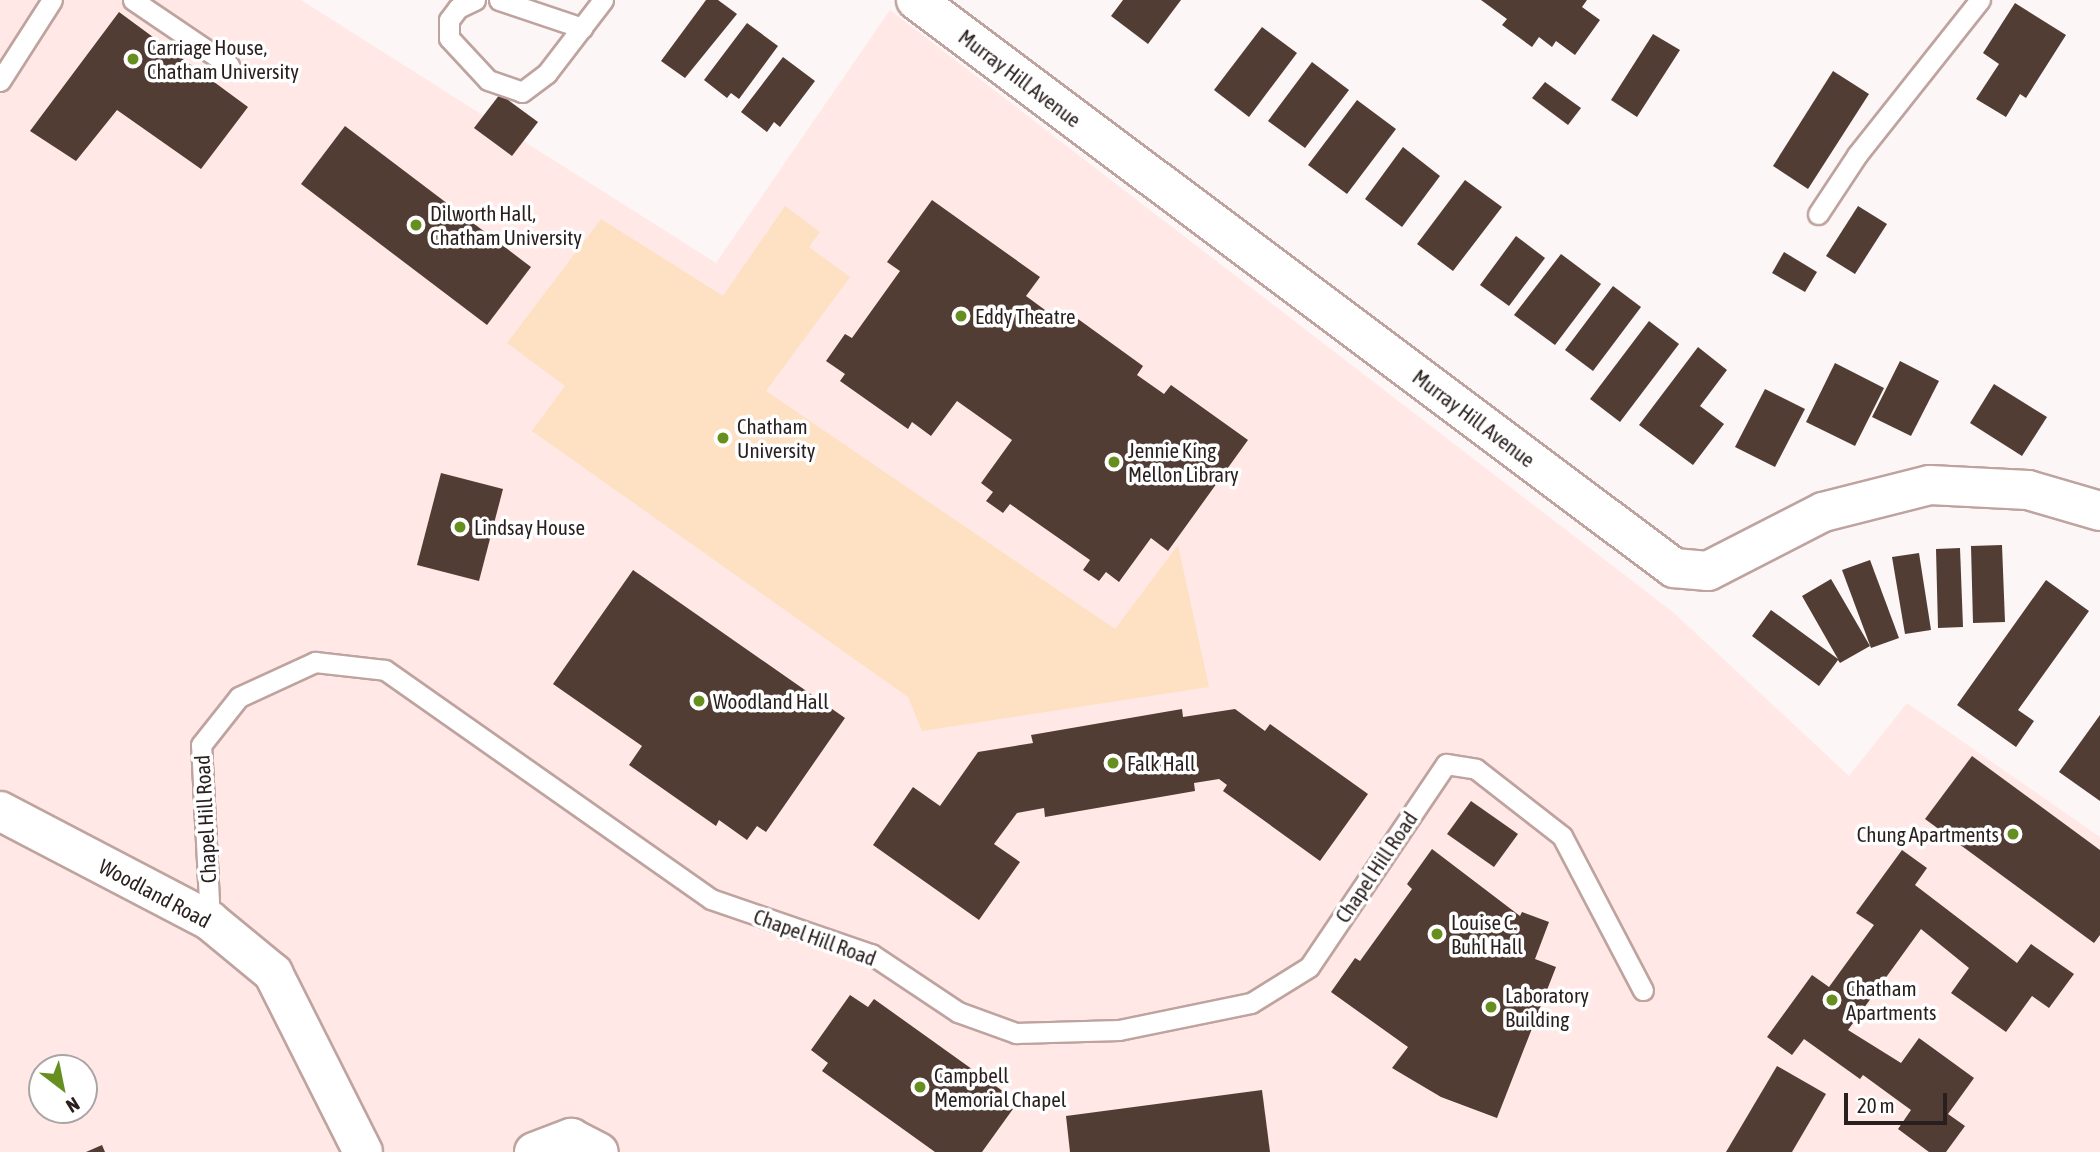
<!DOCTYPE html>
<html>
<head>
<meta charset="utf-8">
<style>
	body { margin:0 }
	#map { position:relative; width:2100px; height:1152px; overflow:hidden; background:#fcf6f6; font-family:"Asap Condensed",sans-serif }
	div>[style] { position:absolute }
	[style*='--x'] { left:calc(var(--x)*1px); top:calc(var(--y)*1px); width:calc(var(--w)*1px); rotate:calc(var(--a)*1deg) }
	.built>* { inset:0; background:#ffe8e5 }
	.green>* { inset:0; background:#fee0c2 }
	.building>* { inset:0; background:#523d34 }
	.roads { filter:drop-shadow(2px 0 #bea39f) drop-shadow(-2px 0 #bea39f) drop-shadow(0 2px #bea39f) drop-shadow(0 -2px #bea39f) }
	.service>* { height:19px; margin:-9.5px; padding:0 9.5px; transform-origin:9.5px; border-radius:9.5px; background:#fff }
	.minor>* { height:38px; margin:-19px; padding:0 19px; transform-origin:19px; border-radius:19px; background:#fff }
	.dots>* { width:19px; height:19px; translate:-50% -50%; box-sizing:border-box; border:4px solid #fff; border-radius:50% }
	span { translate:-50% -50%; white-space:nowrap; text-align:center; line-height:1.15; -webkit-text-stroke:7px #fff; paint-order:stroke }
	.poi-label { font-size:21px; color:#291f1e }
	.left { translate:0 -50%; text-align:left }
	.right { translate:-100% -50%; text-align:right }
	.street-label { font-size:21px; color:#291f1e }
	.north { position:absolute; left:28px; top:1054px; width:70px; height:70px; box-sizing:border-box; background:#fff; border:2px solid #a9a5a5; border-radius:50%; rotate:148deg; font-size:19px; font-weight:700; line-height:28px; text-align:center; color:#291f1e }
	.north::after { content:''; display:block; margin:auto; width:24px; height:32px; background:#668f1f; clip-path:polygon(50% 0,100% 100%,50% 72%,0 100%) }
	.scale { position:absolute; left:1844px; top:1093px; width:103px; height:32px; box-sizing:border-box; border:4px solid #291f1e; border-top:0; padding-left:9px; font-size:21px; line-height:24px; white-space:nowrap; color:#291f1e; -webkit-text-stroke:5px #fff; paint-order:stroke }
</style>
</head>
<body>
<div id="map">
	<div class="built">
		<div style="clip-path:polygon(evenodd,0 0,301px 0,716px 263px,890px 10px,1674px 613px,1849px 776px,1907px 703px,2100px 837px,2100px 1152px,0 1152px,0 0,42px 1068px,84px 1068px,84px 1110px,42px 1110px,42px 1068px)"></div>
	</div>
	<div class="green">
		<div style="clip-path:polygon(785px 206px,820px 232px,809px 247px,850px 277px,766px 391px,1115px 629px,1178px 545px,1209px 687px,922px 731px,908px 697px,532px 431px,565px 386px,507px 343px,601px 219px,723px 296px)"></div>
	</div>
	<div class="building">
		<div style="clip-path:polygon(706px 0,718px 0,737px 14px,685px 78px,661px 61px)"></div>
		<div style="clip-path:polygon(1123px 0,1181px 0,1148px 44px,1111px 16px)"></div>
		<div style="clip-path:polygon(1481px 0,1587px 0,1582px 7px,1600px 20px,1575px 55px,1556px 41px,1552px 47px,1539px 37px,1532px 47px,1502px 25px,1507px 19px)"></div>
		<div style="clip-path:polygon(2015px 3px,2066px 35px,2026px 98px,2020px 94px,2006px 117px,1976px 99px,1999px 64px,1983px 53px)"></div>
		<div style="clip-path:polygon(119px 12px,248px 107px,201px 169px,117px 110px,76px 161px,30px 131px)"></div>
		<div style="clip-path:polygon(747px 23px,778px 46px,739px 99px,731px 93px,727px 98px,704px 80px)"></div>
		<div style="clip-path:polygon(1262px 27px,1297px 53px,1249px 117px,1214px 90px)"></div>
		<div style="clip-path:polygon(1653px 34px,1680px 50px,1637px 117px,1611px 100px)"></div>
		<div style="clip-path:polygon(783px 57px,815px 81px,780px 127px,774px 122px,767px 132px,741px 112px)"></div>
		<div style="clip-path:polygon(1312px 62px,1349px 90px,1305px 148px,1268px 121px)"></div>
		<div style="clip-path:polygon(1833px 71px,1869px 94px,1808px 189px,1773px 166px)"></div>
		<div style="clip-path:polygon(1545px 82px,1581px 108px,1568px 125px,1532px 98px)"></div>
		<div style="clip-path:polygon(500px 94px,538px 122px,512px 156px,474px 128px)"></div>
		<div style="clip-path:polygon(1357px 100px,1396px 129px,1347px 194px,1308px 165px)"></div>
		<div style="clip-path:polygon(345px 126px,531px 267px,487px 325px,301px 184px)"></div>
		<div style="clip-path:polygon(1403px 147px,1440px 176px,1402px 227px,1365px 199px)"></div>
		<div style="clip-path:polygon(1465px 180px,1502px 207px,1453px 271px,1417px 244px)"></div>
		<div style="clip-path:polygon(932px 200px,1040px 277px,1026px 296px,1060px 321px,1067px 311px,1143px 366px,1137px 375px,1164px 394px,1171px 385px,1248px 440px,1168px 551px,1151px 538px,1119px 582px,1106px 572px,1099px 581px,1083px 570px,1090px 560px,1010px 504px,1003px 513px,986px 501px,993px 492px,981px 483px,1012px 440px,957px 401px,931px 436px,912px 422px,908px 429px,840px 381px,845px 374px,826px 361px,845px 334px,852px 338px,900px 271px,887px 262px)"></div>
		<div style="clip-path:polygon(1858px 206px,1887px 224px,1855px 274px,1826px 256px)"></div>
		<div style="clip-path:polygon(1516px 236px,1545px 258px,1509px 306px,1480px 285px)"></div>
		<div style="clip-path:polygon(1784px 252px,1817px 272px,1805px 292px,1772px 273px)"></div>
		<div style="clip-path:polygon(1561px 254px,1601px 284px,1555px 345px,1514px 315px)"></div>
		<div style="clip-path:polygon(1613px 286px,1641px 307px,1593px 371px,1565px 350px)"></div>
		<div style="clip-path:polygon(1649px 321px,1679px 344px,1620px 422px,1590px 399px)"></div>
		<div style="clip-path:polygon(1698px 347px,1727px 370px,1700px 406px,1724px 424px,1693px 465px,1639px 425px)"></div>
		<div style="clip-path:polygon(1900px 361px,1939px 381px,1911px 436px,1872px 417px)"></div>
		<div style="clip-path:polygon(1835px 363px,1884px 388px,1855px 446px,1806px 422px)"></div>
		<div style="clip-path:polygon(1994px 384px,2047px 417px,2022px 456px,1970px 423px)"></div>
		<div style="clip-path:polygon(1765px 389px,1805px 409px,1775px 467px,1735px 447px)"></div>
		<div style="clip-path:polygon(441px 473px,503px 489px,479px 581px,417px 565px)"></div>
		<div style="clip-path:polygon(2002px 545px,2005px 622px,1973px 623px,1971px 546px)"></div>
		<div style="clip-path:polygon(1960px 548px,1963px 627px,1938px 628px,1936px 549px)"></div>
		<div style="clip-path:polygon(1919px 553px,1931px 630px,1905px 634px,1892px 557px)"></div>
		<div style="clip-path:polygon(1870px 560px,1899px 638px,1871px 648px,1842px 570px)"></div>
		<div style="clip-path:polygon(633px 570px,845px 718px,766px 832px,757px 826px,747px 840px,719px 820px,716px 826px,629px 765px,642px 746px,553px 684px)"></div>
		<div style="clip-path:polygon(1831px 579px,1870px 646px,1840px 663px,1838px 660px,1819px 686px,1752px 636px,1771px 610px,1838px 659px,1802px 596px)"></div>
		<div style="clip-path:polygon(2046px 580px,2089px 611px,2018px 710px,2034px 721px,2016px 747px,1957px 705px)"></div>
		<div style="clip-path:polygon(1182px 709px,1183px 717px,1235px 709px,1265px 731px,1270px 724px,1368px 794px,1320px 861px,1223px 791px,1227px 785px,1219px 779px,1194px 783px,1195px 791px,1045px 817px,1044px 808px,1017px 813px,994px 844px,1020px 862px,979px 920px,873px 845px,913px 787px,940px 806px,978px 752px,1033px 743px,1031px 735px)"></div>
		<div style="clip-path:polygon(2100px 715px,2100px 801px,2059px 772px)"></div>
		<div style="clip-path:polygon(1972px 756px,2100px 850px,2100px 935px,2094px 943px,1925px 819px)"></div>
		<div style="clip-path:polygon(1471px 801px,1518px 834px,1494px 867px,1447px 834px)"></div>
		<div style="clip-path:polygon(1432px 849px,1520px 916px,1522px 912px,1549px 922px,1535px 959px,1556px 967px,1497px 1118px,1441px 1097px,1392px 1068px,1408px 1047px,1331px 992px,1355px 958px,1360px 961px,1412px 889px,1407px 884px)"></div>
		<div style="clip-path:polygon(1902px 850px,1927px 868px,1915px 885px,2017px 963px,2031px 944px,2074px 974px,2049px 1008px,2032px 996px,2006px 1032px,1951px 993px,1969px 968px,1921px 929px,1848px 1030px,1901px 1063px,1919px 1038px,1974px 1078px,1948px 1114px,1965px 1126px,1946px 1152px,1929px 1152px,1898px 1129px,1911px 1110px,1863px 1075px,1860px 1079px,1804px 1039px,1792px 1055px,1767px 1037px,1812px 975px,1829px 987px,1874px 925px,1856px 913px)"></div>
		<div style="clip-path:polygon(850px 995px,868px 1007px,874px 999px,1018px 1102px,982px 1152px,935px 1152px,822px 1071px,828px 1063px,811px 1050px)"></div>
		<div style="clip-path:polygon(1777px 1066px,1826px 1094px,1792px 1152px,1726px 1152px)"></div>
		<div style="clip-path:polygon(1262px 1090px,1270px 1152px,1070px 1152px,1066px 1116px)"></div>
		<div style="clip-path:polygon(102px 1145px,105px 1152px,86px 1152px)"></div>
	</div>
	<div class="roads">
		<div class="service">
			<div style="--x:133;--y:0;--w:116;--a:34.1"></div>
			<div style="--x:475;--y:0;--w:19;--a:155"></div>
			<div style="--x:458;--y:8;--w:15;--a:127"></div>
			<div style="--x:449;--y:20;--w:18;--a:90"></div>
			<div style="--x:449;--y:38;--w:57;--a:47.1"></div>
			<div style="--x:488;--y:80;--w:36;--a:19"></div>
			<div style="--x:522;--y:92;--w:31;--a:-37"></div>
			<div style="--x:547;--y:73;--w:92;--a:-52.5"></div>
			<div style="--x:499;--y:0;--w:88;--a:18.6"></div>
			<div style="--x:0;--y:81;--w:96;--a:-57.3"></div>
			<div style="--x:1818;--y:214;--w:71;--a:-56.5"></div>
			<div style="--x:1857;--y:155;--w:198;--a:-51.6"></div>
			<div style="--x:210;--y:921;--w:176;--a:-92.9"></div>
			<div style="--x:201;--y:745;--w:61;--a:-51.6"></div>
			<div style="--x:239;--y:697;--w:84;--a:-24.7"></div>
			<div style="--x:315;--y:662;--w:70;--a:6.5"></div>
			<div style="--x:385;--y:670;--w:398;--a:35.1"></div>
			<div style="--x:711;--y:899;--w:169;--a:19"></div>
			<div style="--x:871;--y:954;--w:105;--a:33.7"></div>
			<div style="--x:958;--y:1012;--w:62;--a:19.9"></div>
			<div style="--x:1016;--y:1033;--w:103;--a:-1.7"></div>
			<div style="--x:1119;--y:1030;--w:135;--a:-11.6"></div>
			<div style="--x:1251;--y:1003;--w:68;--a:-31.8"></div>
			<div style="--x:1309;--y:967;--w:245;--a:-56"></div>
			<div style="--x:1446;--y:764;--w:30;--a:9"></div>
			<div style="--x:1476;--y:769;--w:109;--a:37.9"></div>
			<div style="--x:1562;--y:836;--w:174;--a:62.3"></div>
		</div>
		<div class="minor">
			<div style="--x:916;--y:0;--w:947;--a:36.85"></div>
			<div style="--x:1674;--y:568;--w:34;--a:5"></div>
			<div style="--x:1708;--y:571;--w:129;--a:-27.2"></div>
			<div style="--x:1823;--y:512;--w:110;--a:-14.2"></div>
			<div style="--x:1930;--y:485;--w:98;--a:2.9"></div>
			<div style="--x:2028;--y:490;--w:75;--a:16.3"></div>
			<div style="--x:0;--y:811;--w:237;--a:27.6"></div>
			<div style="--x:210;--y:921;--w:82;--a:39.5"></div>
			<div style="--x:273;--y:973;--w:200;--a:63.3"></div>
			<div style="--x:534;--y:1152;--w:40;--a:-21"></div>
			<div style="--x:571;--y:1138;--w:31;--a:27"></div>
		</div>
	</div>
	<div class="dots">
		<div style="left:133px;top:59px;background:#668f1f"></div>
		<div style="left:416px;top:225px;background:#668f1f"></div>
		<div style="left:961px;top:316px;background:#668f1f"></div>
		<div style="left:723px;top:438px;background:#668f1f"></div>
		<div style="left:1114px;top:462px;background:#668f1f"></div>
		<div style="left:460px;top:527px;background:#668f1f"></div>
		<div style="left:699px;top:701px;background:#668f1f"></div>
		<div style="left:1113px;top:763px;background:#668f1f"></div>
		<div style="left:2013px;top:834px;background:#668f1f"></div>
		<div style="left:1437px;top:934px;background:#668f1f"></div>
		<div style="left:1832px;top:1000px;background:#668f1f"></div>
		<div style="left:1491px;top:1007px;background:#668f1f"></div>
		<div style="left:920px;top:1087px;background:#668f1f"></div>
	</div>
	<div class="poi-label">
		<span class="left" style="left:147px;top:59px">Carriage House,<br>Chatham University</span>
		<span class="left" style="left:430px;top:225px">Dilworth Hall,<br>Chatham University</span>
		<span class="left" style="left:975px;top:316px">Eddy Theatre</span>
		<span class="left" style="left:737px;top:438px">Chatham<br>University</span>
		<span class="left" style="left:1128px;top:462px">Jennie King<br>Mellon Library</span>
		<span class="left" style="left:474px;top:527px">Lindsay House</span>
		<span class="left" style="left:713px;top:701px">Woodland Hall</span>
		<span class="left" style="left:1127px;top:763px">Falk Hall</span>
		<span class="right" style="left:1999px;top:834px">Chung Apartments</span>
		<span class="left" style="left:1451px;top:934px">Louise C.<br>Buhl Hall</span>
		<span class="left" style="left:1846px;top:1000px">Chatham<br>Apartments</span>
		<span class="left" style="left:1505px;top:1007px">Laboratory<br>Building</span>
		<span class="left" style="left:934px;top:1087px">Campbell<br>Memorial Chapel</span>
	</div>
	<div class="street-label">
		<span style="left:1020px;top:78px;rotate:37deg">Murray Hill Avenue</span>
		<span style="left:1474px;top:418px;rotate:37deg">Murray Hill Avenue</span>
		<span style="left:205px;top:819px;rotate:-93deg">Chapel Hill Road</span>
		<span style="left:1376px;top:867px;rotate:-56deg">Chapel Hill Road</span>
		<span style="left:155px;top:893px;rotate:28deg">Woodland Road</span>
		<span style="left:815px;top:937px;rotate:20deg">Chapel Hill Road</span>
	</div>
	<div class="north">N</div>
	<div class="scale">20 m</div>
</div>
</body>
</html>
